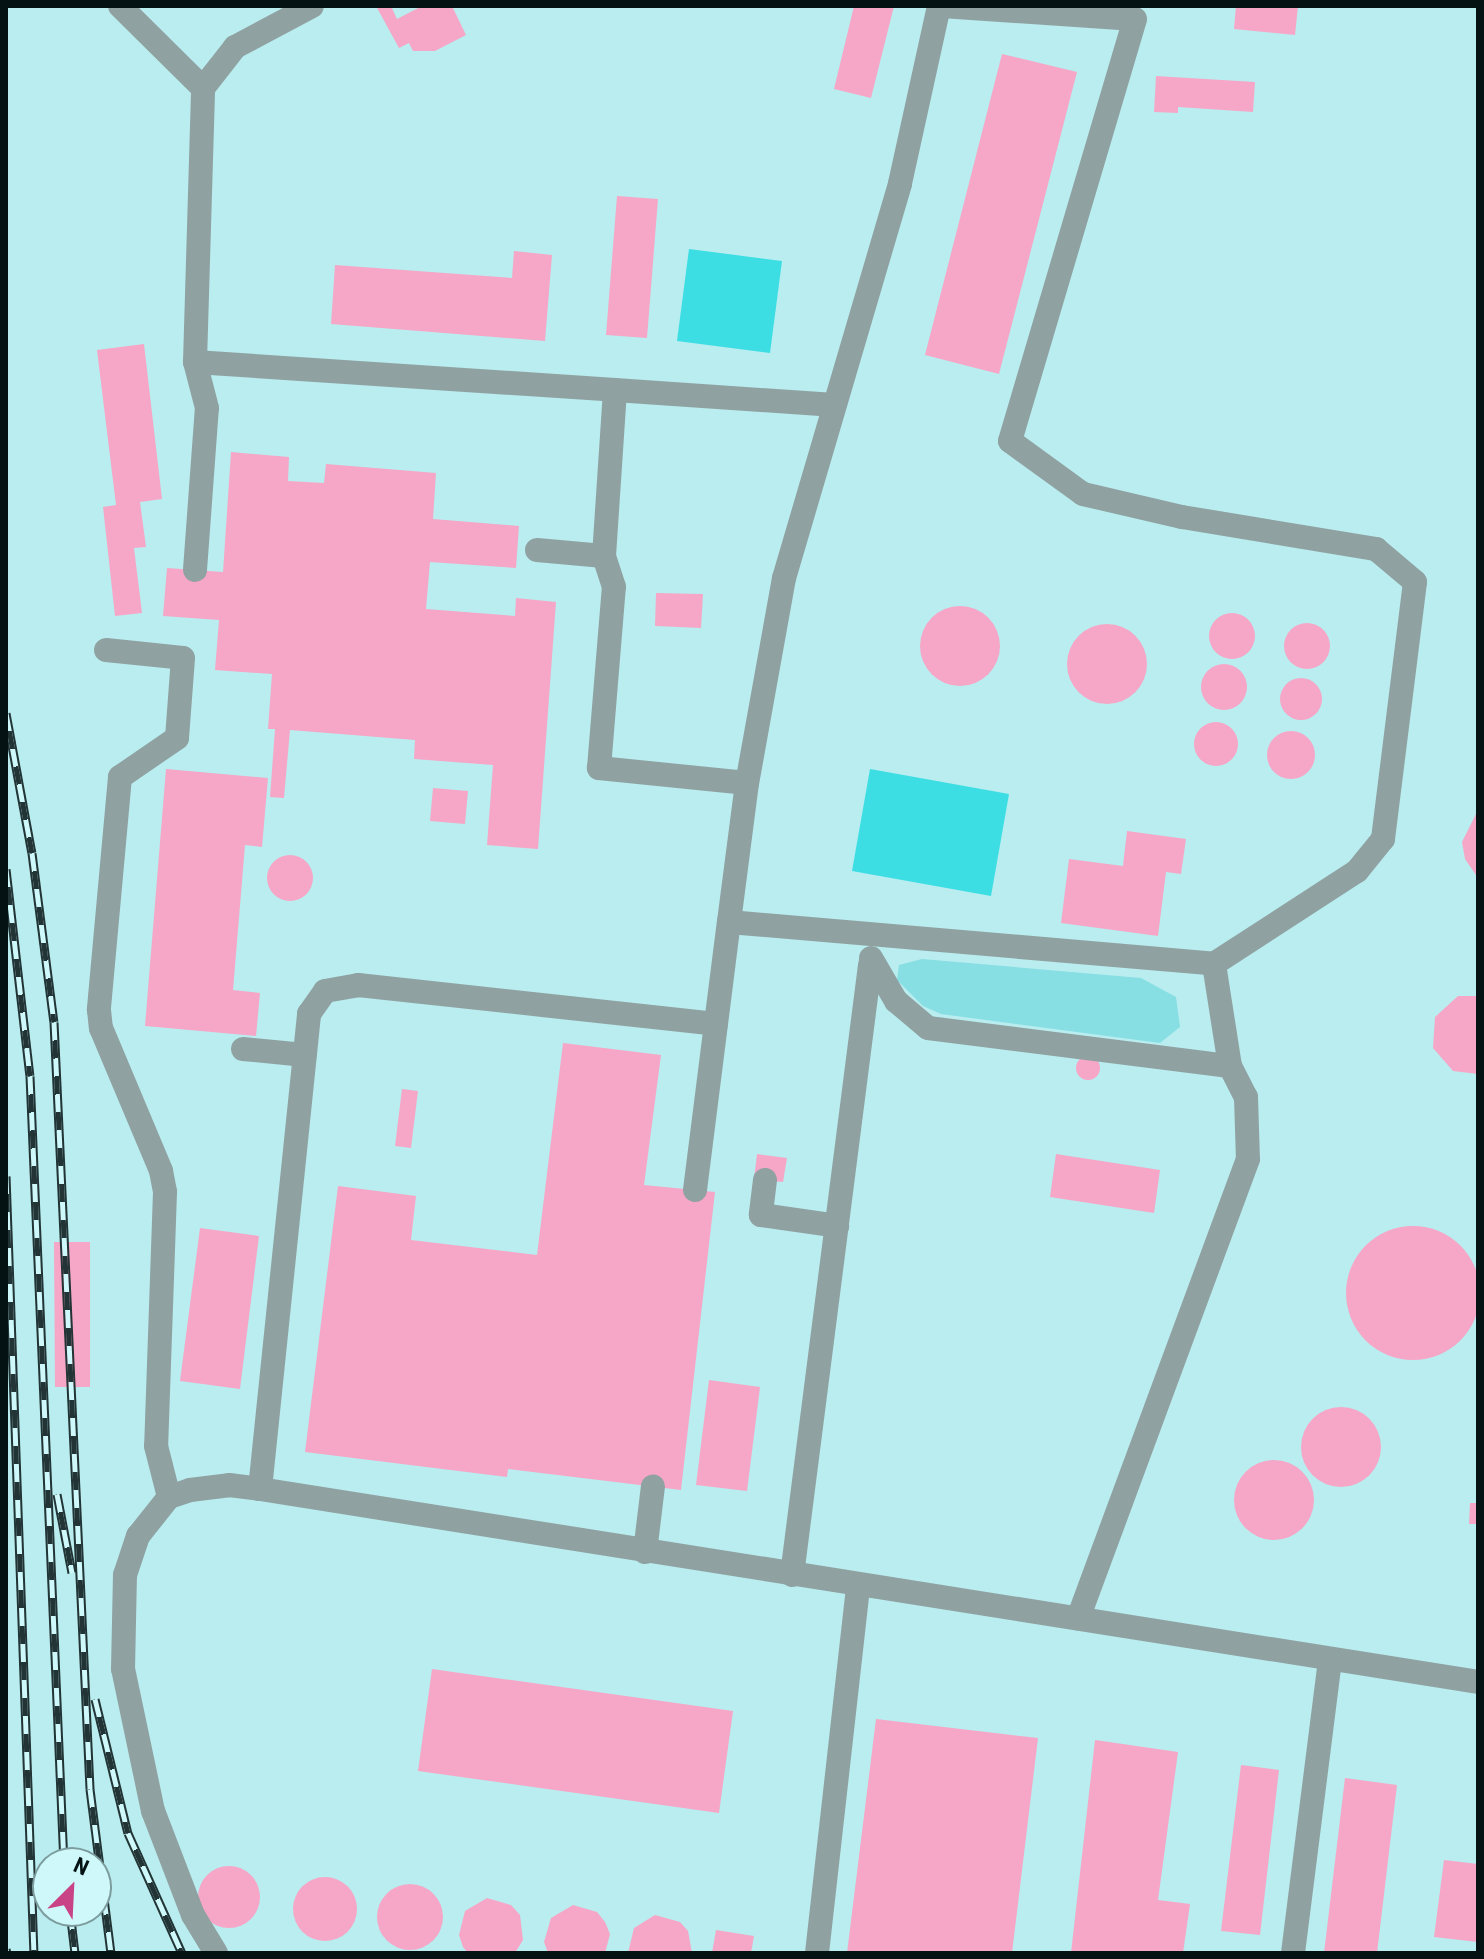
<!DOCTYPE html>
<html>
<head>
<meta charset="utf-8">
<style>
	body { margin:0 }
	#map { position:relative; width:1484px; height:1959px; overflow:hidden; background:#cef8fa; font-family:"Roboto Condensed",sans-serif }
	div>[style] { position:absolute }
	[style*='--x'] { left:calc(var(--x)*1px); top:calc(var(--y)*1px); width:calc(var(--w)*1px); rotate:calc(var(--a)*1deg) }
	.built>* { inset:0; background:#b9edef }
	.green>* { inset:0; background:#87dfe4 }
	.water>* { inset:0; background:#3ddde4 }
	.building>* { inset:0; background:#f6a7c7 }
	.round { border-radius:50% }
	.minor>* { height:24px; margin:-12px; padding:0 12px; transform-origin:12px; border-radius:12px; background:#90a1a2 }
	.rail>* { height:9px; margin-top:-4.5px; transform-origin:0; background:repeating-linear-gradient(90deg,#cef8fa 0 18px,#223435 0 36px); box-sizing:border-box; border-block:2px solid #223435 }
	span { translate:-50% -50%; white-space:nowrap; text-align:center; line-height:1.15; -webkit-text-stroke:7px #cef8fa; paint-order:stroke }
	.frame { position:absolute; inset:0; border:8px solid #041213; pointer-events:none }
	.north { position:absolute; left:32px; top:1847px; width:80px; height:80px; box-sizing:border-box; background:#cef8fa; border:2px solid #7d9c9e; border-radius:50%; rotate:24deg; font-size:22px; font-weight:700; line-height:32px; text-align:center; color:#041213 }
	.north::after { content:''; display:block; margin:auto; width:28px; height:36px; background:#c94486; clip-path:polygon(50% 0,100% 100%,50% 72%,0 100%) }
</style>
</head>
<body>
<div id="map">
	<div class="built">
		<div style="clip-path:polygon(evenodd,6px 6px,1478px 6px,1478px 1953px,6px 1953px,6px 6px,48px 1863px,96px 1863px,96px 1911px,48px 1911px,48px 1863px)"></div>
	</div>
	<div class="green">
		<div style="clip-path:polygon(922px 959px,1141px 978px,1176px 997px,1180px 1027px,1160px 1043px,941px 1014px,923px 1006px,897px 980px,899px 965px)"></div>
	</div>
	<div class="water">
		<div style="clip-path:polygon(689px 249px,782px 261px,770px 353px,677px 341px)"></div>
		<div style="clip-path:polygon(870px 769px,1009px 794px,991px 896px,852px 871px)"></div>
	</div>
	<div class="building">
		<div style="clip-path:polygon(376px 6px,391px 6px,397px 19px,422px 6px,452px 6px,466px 35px,435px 51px,413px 51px,409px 43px,399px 48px)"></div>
		<div style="clip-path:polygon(854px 6px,894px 6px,871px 98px,834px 89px)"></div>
		<div style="clip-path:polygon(1236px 6px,1298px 6px,1295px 35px,1234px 29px)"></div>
		<div style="clip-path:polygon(1002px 54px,1077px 72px,999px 374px,925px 355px)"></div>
		<div style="clip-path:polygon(1156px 76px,1255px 82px,1253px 112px,1178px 107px,1178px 113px,1154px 112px)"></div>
		<div style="clip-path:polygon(617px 196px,658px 199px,647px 338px,606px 335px)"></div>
		<div style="clip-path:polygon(514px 251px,552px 255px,545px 341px,331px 324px,335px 265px,512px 278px)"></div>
		<div style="clip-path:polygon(144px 344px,162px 499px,140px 502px,146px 547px,134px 548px,142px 613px,115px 616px,103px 507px,116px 505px,97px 350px)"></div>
		<div style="clip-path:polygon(231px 452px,289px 457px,288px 481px,324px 483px,326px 464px,436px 473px,433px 519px,519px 526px,516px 568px,430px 562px,426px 609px,515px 616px,516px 598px,556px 602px,538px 849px,487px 845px,493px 765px,414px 759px,415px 740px,290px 730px,284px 798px,270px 797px,275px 729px,268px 729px,272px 674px,215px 670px,219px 620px,163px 616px,167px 568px,223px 572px)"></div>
		<div style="clip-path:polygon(656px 593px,703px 594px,701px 628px,655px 626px)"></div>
		<div class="round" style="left:920px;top:606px;width:80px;height:80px"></div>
		<div class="round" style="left:1209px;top:613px;width:46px;height:46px"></div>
		<div class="round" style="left:1284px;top:623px;width:46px;height:46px"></div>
		<div class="round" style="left:1067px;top:624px;width:80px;height:80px"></div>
		<div class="round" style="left:1201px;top:664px;width:46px;height:46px"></div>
		<div class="round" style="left:1280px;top:678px;width:42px;height:42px"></div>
		<div class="round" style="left:1194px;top:722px;width:44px;height:44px"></div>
		<div class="round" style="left:1267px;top:731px;width:48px;height:48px"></div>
		<div style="clip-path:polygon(166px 769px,268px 778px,262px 847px,245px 845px,233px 990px,260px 993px,256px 1036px,145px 1026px)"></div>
		<div style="clip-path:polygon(433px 788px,468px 791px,465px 824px,430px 821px)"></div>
		<div style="clip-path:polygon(1478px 810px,1478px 878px,1465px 859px,1462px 842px)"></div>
		<div style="clip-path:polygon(1127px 831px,1186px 839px,1181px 874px,1166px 872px,1158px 936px,1061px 923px,1069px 859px,1123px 866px)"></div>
		<div class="round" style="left:267px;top:855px;width:46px;height:46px"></div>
		<div style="clip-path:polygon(1458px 996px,1478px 996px,1478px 1074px,1453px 1071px,1433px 1048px,1435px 1017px)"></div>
		<div style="clip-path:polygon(563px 1043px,661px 1055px,644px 1185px,715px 1192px,681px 1490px,508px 1469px,507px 1477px,305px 1452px,338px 1186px,416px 1196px,411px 1240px,537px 1255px)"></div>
		<div class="round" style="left:1076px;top:1056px;width:24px;height:24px"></div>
		<div style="clip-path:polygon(402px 1089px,418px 1091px,411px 1148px,395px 1146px)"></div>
		<div style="clip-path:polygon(757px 1154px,787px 1158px,783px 1182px,754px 1179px)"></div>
		<div style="clip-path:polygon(1056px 1154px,1160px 1170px,1154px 1213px,1050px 1197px)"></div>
		<div class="round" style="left:1346px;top:1226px;width:134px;height:134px"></div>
		<div style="clip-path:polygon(200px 1228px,259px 1236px,240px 1389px,180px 1381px)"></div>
		<div style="clip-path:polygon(54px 1242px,90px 1242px,90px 1387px,55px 1387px)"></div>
		<div style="clip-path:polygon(709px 1380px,760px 1387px,747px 1491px,696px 1485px)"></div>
		<div class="round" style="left:1301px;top:1407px;width:80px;height:80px"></div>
		<div class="round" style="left:1234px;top:1460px;width:80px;height:80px"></div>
		<div style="clip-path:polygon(1470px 1503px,1478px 1503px,1478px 1524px,1469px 1524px)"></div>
		<div style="clip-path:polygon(432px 1669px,733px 1711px,719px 1813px,418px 1771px)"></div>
		<div style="clip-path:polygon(876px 1719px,1038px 1738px,1012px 1953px,847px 1953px)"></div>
		<div style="clip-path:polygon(1095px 1740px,1178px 1752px,1158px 1900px,1190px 1904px,1183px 1953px,1071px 1953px)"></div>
		<div style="clip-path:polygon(1241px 1765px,1279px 1770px,1260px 1935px,1221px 1931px)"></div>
		<div style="clip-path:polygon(1345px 1778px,1397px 1785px,1377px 1953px,1324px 1953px)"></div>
		<div style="clip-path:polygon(1444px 1860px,1478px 1864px,1478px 1942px,1434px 1937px)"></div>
		<div class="round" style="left:198px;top:1866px;width:62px;height:62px"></div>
		<div class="round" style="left:293px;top:1877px;width:64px;height:64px"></div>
		<div class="round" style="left:377px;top:1884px;width:66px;height:66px"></div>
		<div style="clip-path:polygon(487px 1898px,511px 1905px,520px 1915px,523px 1940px,515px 1953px,468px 1953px,463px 1947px,459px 1935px,465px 1911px)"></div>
		<div style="clip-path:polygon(573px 1905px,597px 1912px,605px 1922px,610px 1934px,605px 1953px,548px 1953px,544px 1942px,551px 1918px)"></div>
		<div style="clip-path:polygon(655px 1915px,680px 1922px,688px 1931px,692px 1953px,628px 1953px,634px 1928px)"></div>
		<div style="clip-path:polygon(716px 1930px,754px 1936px,751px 1953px,712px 1953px)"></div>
	</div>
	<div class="minor">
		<div style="--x:120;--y:6;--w:117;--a:44.7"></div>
		<div style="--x:939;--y:6;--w:182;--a:102.4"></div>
		<div style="--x:900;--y:184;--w:411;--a:106.4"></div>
		<div style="--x:784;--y:578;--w:208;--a:100.2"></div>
		<div style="--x:747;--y:783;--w:140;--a:97.4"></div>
		<div style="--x:729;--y:922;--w:487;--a:4.9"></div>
		<div style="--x:942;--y:6;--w:193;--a:3.9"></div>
		<div style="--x:1135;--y:19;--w:440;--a:106.5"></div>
		<div style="--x:1010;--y:441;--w:90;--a:36"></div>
		<div style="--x:1083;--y:494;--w:102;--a:13.1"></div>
		<div style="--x:1182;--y:517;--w:197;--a:9.4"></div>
		<div style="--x:1376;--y:549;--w:51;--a:40.2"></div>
		<div style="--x:1415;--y:582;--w:259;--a:97.1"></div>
		<div style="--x:1383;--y:839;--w:41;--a:129.1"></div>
		<div style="--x:1357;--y:871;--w:171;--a:147"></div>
		<div style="--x:1214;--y:964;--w:103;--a:81.1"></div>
		<div style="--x:1230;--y:1066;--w:35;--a:63"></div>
		<div style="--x:1246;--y:1097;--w:62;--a:88.2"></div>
		<div style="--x:1248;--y:1159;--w:490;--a:110.3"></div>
		<div style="--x:195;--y:362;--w:421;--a:3.8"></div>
		<div style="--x:537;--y:550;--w:67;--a:5.1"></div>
		<div style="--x:195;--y:570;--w:162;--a:-85.8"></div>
		<div style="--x:207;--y:408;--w:48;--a:-104.6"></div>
		<div style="--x:195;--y:362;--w:274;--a:-88.3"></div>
		<div style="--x:203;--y:88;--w:52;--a:-52"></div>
		<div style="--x:235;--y:47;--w:87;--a:-28"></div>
		<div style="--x:106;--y:650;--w:77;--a:5.9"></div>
		<div style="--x:183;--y:658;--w:80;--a:94.3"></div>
		<div style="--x:177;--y:738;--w:69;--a:145.6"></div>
		<div style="--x:120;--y:777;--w:234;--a:95.2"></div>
		<div style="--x:99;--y:1010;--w:18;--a:84"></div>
		<div style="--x:101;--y:1028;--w:155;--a:67.2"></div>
		<div style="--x:161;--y:1171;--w:21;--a:79"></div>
		<div style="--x:165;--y:1192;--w:254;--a:92"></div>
		<div style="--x:156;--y:1446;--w:53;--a:75.7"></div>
		<div style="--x:747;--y:783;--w:149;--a:-174.2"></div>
		<div style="--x:599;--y:768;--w:182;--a:-85.3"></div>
		<div style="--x:614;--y:587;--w:33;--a:-108"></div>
		<div style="--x:604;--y:556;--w:166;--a:-86.2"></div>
		<div style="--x:615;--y:390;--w:220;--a:3.9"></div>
		<div style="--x:871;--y:958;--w:50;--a:59.8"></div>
		<div style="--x:896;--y:1001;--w:42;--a:40.2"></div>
		<div style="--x:928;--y:1028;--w:304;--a:7.2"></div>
		<div style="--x:243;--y:1049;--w:62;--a:5.5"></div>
		<div style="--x:765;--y:1180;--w:35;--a:97"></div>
		<div style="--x:761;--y:1215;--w:77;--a:8.2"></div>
		<div style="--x:695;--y:1190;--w:270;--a:-82.8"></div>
		<div style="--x:260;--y:1489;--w:478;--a:-84.1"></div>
		<div style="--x:309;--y:1014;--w:28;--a:-55"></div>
		<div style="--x:325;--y:991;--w:34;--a:-10"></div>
		<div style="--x:358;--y:985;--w:360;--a:6.2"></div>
		<div style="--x:645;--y:1552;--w:66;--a:-83.1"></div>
		<div style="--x:792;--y:1575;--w:615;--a:-82.71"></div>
		<div style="--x:216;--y:1953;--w:44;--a:-121.2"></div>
		<div style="--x:193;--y:1915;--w:111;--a:-111"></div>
		<div style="--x:153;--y:1811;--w:145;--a:-101.9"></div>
		<div style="--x:123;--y:1669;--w:94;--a:-88.8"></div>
		<div style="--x:125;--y:1575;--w:41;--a:-71.6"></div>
		<div style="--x:138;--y:1536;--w:50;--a:-51.5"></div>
		<div style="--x:169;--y:1497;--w:22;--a:-18"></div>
		<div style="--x:190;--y:1490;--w:39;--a:-7"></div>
		<div style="--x:229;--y:1485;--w:31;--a:7"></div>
		<div style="--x:260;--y:1489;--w:1233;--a:9"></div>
		<div style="--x:817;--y:1953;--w:369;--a:-83.6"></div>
		<div style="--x:1293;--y:1953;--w:296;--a:-82.8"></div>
	</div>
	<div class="rail">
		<div style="--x:6;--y:713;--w:142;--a:79.5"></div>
		<div style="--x:32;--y:853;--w:170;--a:82.6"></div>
		<div style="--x:54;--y:1022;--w:768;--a:87.31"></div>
		<div style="--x:90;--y:1789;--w:165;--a:82.7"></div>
		<div style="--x:6;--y:869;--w:208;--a:83.4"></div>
		<div style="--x:30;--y:1076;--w:788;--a:87.53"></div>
		<div style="--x:6;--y:1176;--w:778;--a:87.94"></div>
		<div style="--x:57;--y:1494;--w:80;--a:79.2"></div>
		<div style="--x:95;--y:1699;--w:138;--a:76.2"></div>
		<div style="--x:128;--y:1833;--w:132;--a:65.8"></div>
		<div style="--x:70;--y:1911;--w:42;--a:83.2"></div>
		<div style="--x:6;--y:1949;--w:4;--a:76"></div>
	</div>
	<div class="frame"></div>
	<div class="north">N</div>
</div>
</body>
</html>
